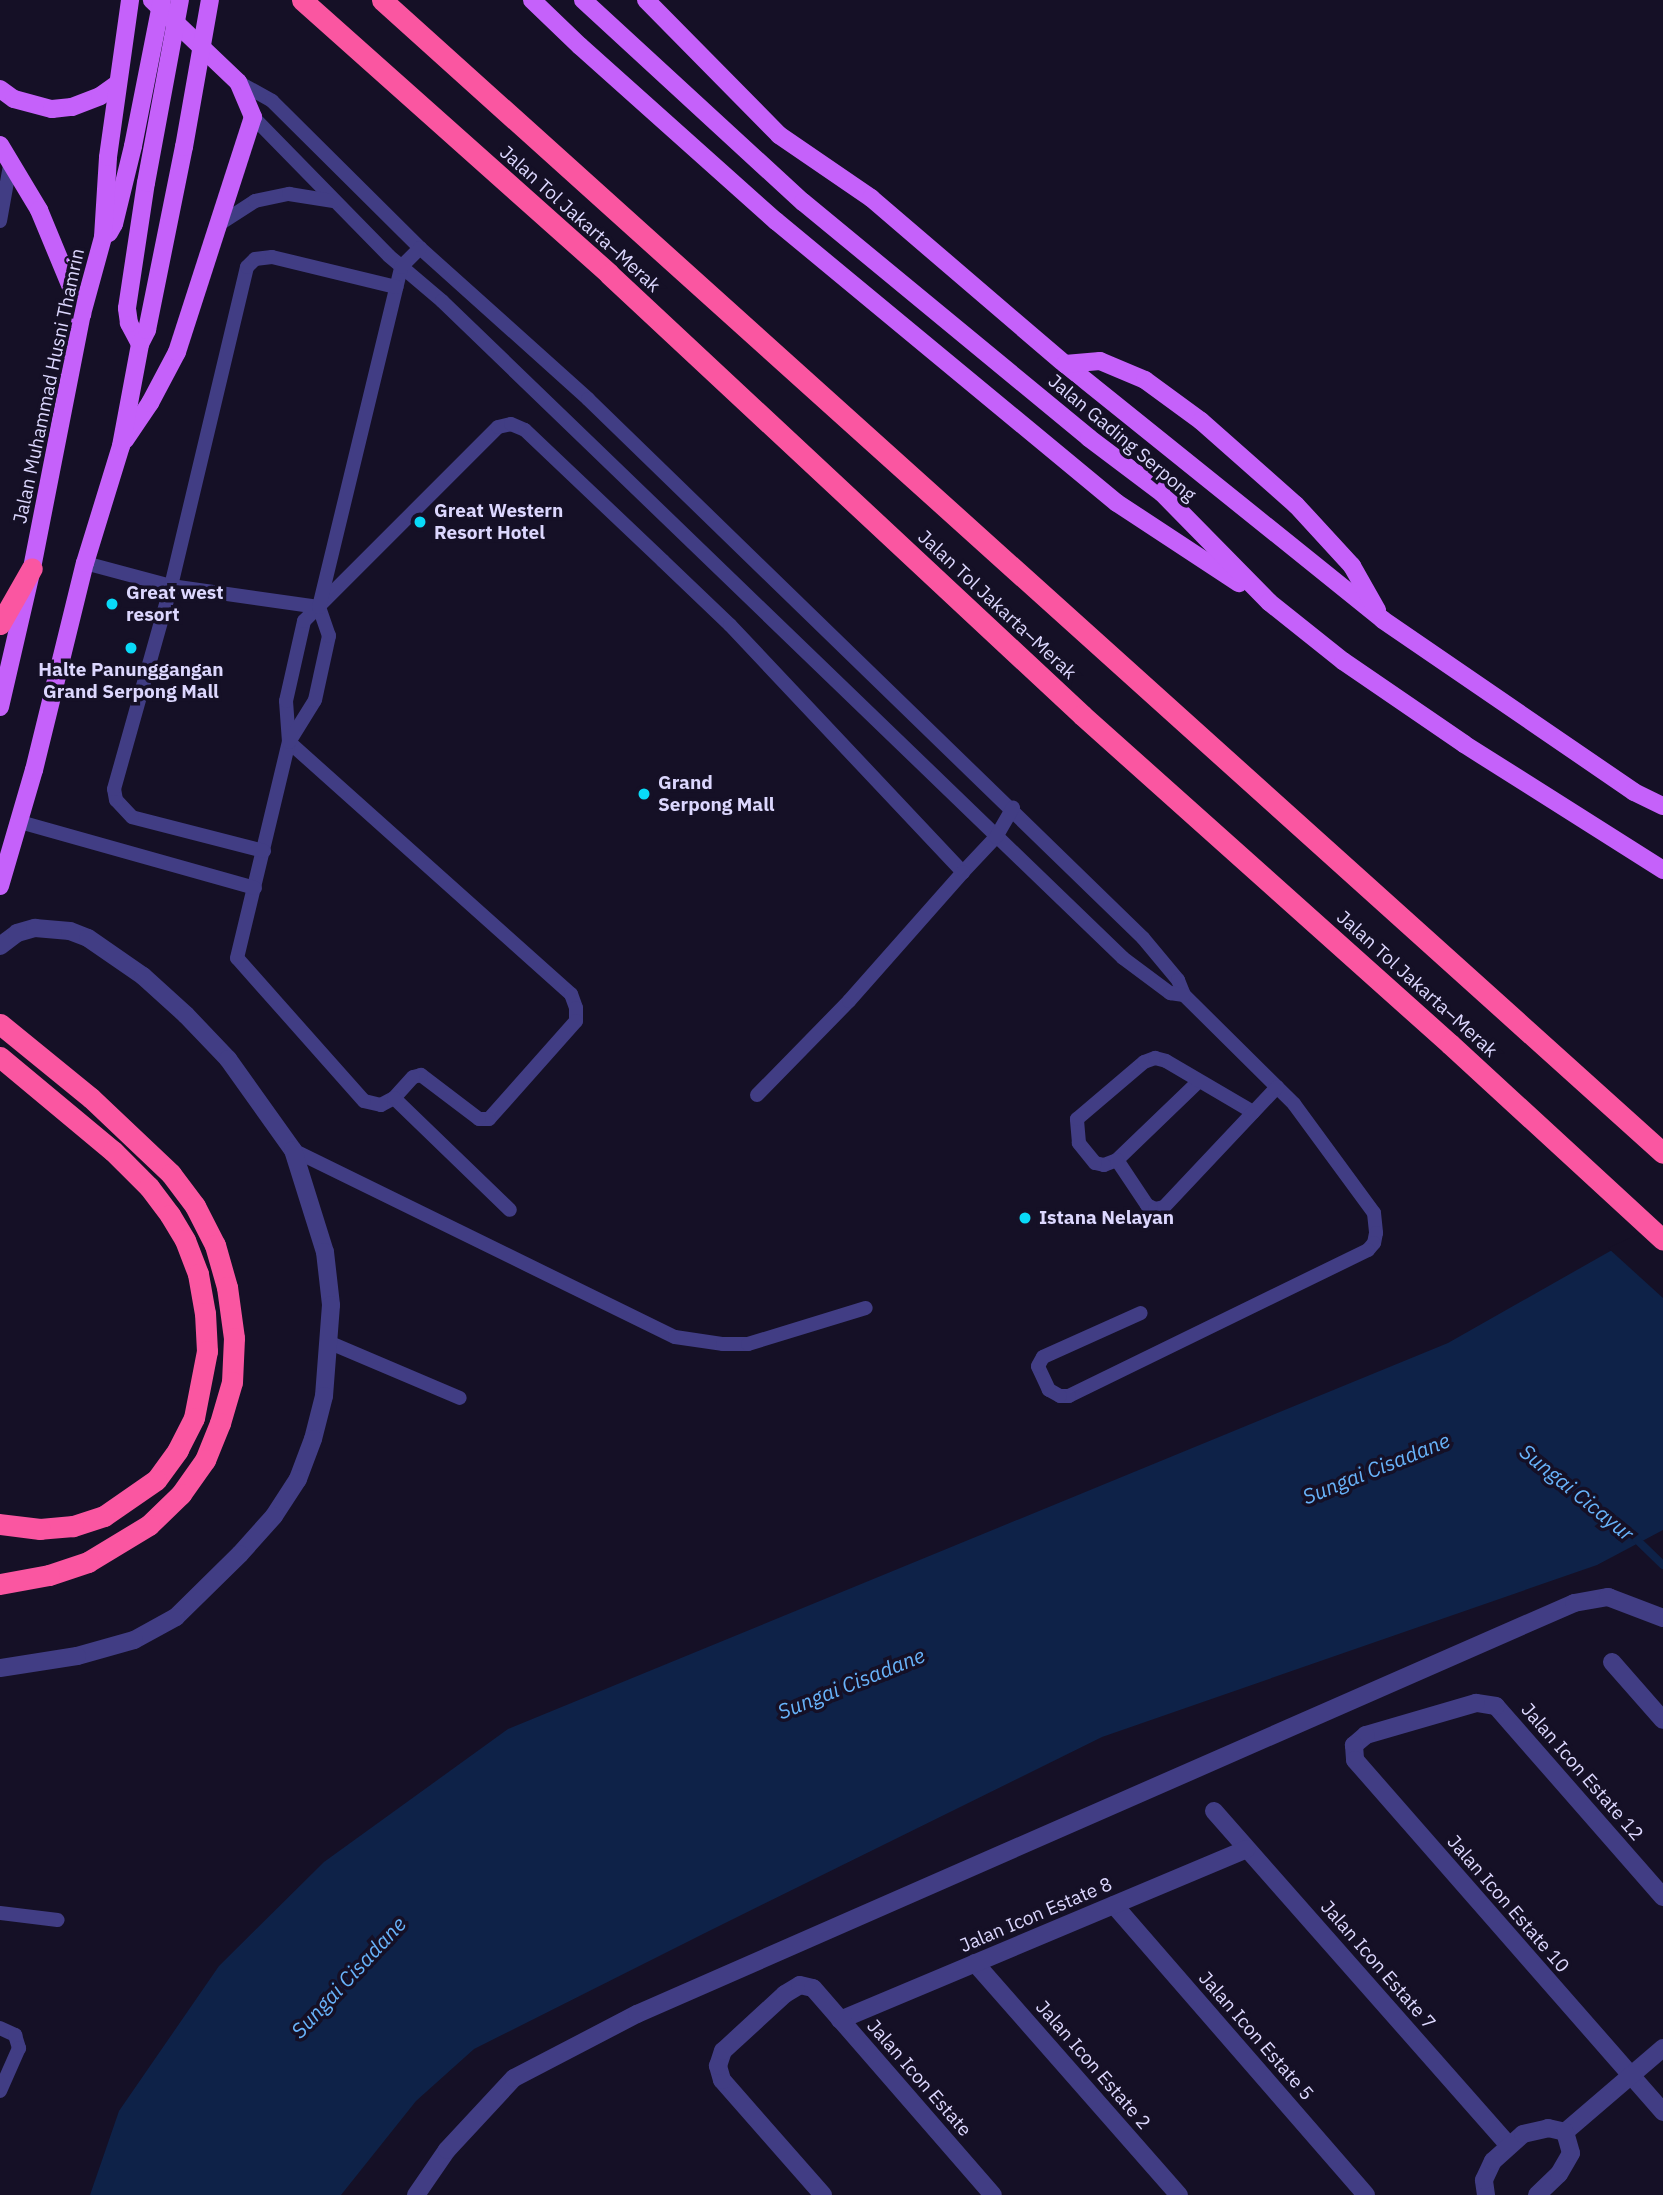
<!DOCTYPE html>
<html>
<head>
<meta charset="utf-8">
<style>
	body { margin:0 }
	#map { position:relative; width:1663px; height:2195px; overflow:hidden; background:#151026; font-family:"IBM Plex Sans",sans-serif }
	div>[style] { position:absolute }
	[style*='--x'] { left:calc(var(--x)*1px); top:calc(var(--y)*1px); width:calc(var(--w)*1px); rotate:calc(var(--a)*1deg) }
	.water>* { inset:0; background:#0e2248 }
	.pier>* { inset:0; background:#151026 }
	.stream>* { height:8px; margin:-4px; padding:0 4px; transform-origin:4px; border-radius:4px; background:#0e2248 }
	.service>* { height:14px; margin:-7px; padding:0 7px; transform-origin:7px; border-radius:7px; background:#413d84 }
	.minor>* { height:18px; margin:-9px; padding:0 9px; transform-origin:9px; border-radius:9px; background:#413d84 }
	.primary>* { height:18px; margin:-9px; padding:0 9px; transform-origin:9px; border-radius:9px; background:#c561fa }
	.motorway>* { height:21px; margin:-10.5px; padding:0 10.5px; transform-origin:10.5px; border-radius:10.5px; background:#fa56a1 }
	.primary-bridge>* { height:18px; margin:-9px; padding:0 9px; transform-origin:9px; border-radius:9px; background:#c561fa }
	.dots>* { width:19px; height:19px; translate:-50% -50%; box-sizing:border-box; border:4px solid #151026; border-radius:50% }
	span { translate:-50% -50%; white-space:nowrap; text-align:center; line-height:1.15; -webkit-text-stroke:7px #151026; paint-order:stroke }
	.street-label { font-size:19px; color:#dcd7fe }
	.poi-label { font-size:19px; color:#dcd7fe; font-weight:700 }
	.left { translate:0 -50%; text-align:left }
	.water-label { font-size:21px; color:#68b3fa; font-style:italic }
</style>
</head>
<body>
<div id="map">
	<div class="water">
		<div style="clip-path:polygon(1663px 1227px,1663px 1530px,1597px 1565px,1102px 1737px,707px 1932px,474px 2049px,416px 2101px,341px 2195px,90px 2195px,119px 2111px,219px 1966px,324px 1862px,508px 1729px,1448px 1343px,1621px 1245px)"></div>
	</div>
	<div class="pier">
		<div style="clip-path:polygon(1663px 1223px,1663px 1298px,1608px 1248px)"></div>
	</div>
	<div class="stream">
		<div style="--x:1632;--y:1535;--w:43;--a:44.1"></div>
	</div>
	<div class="service">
		<div style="--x:238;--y:82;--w:39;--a:29"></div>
		<div style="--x:272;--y:101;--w:209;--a:44.8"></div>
		<div style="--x:420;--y:248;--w:226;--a:41.9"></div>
		<div style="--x:588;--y:399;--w:774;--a:44.16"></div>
		<div style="--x:1143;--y:938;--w:55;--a:50.2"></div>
		<div style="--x:1178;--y:980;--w:16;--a:68"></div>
		<div style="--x:1184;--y:995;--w:155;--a:44.7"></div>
		<div style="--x:1294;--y:1104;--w:135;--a:53.7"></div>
		<div style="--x:1374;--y:1213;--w:20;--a:84"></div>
		<div style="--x:1376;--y:1233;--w:10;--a:101"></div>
		<div style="--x:1374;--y:1243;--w:9;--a:131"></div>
		<div style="--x:1368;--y:1250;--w:333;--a:154"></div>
		<div style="--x:1069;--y:1396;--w:9;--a:180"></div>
		<div style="--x:1060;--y:1396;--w:13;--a:-151"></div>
		<div style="--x:1049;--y:1390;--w:26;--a:-115"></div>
		<div style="--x:1038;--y:1366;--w:10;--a:-61"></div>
		<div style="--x:1043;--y:1357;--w:107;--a:-24.2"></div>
		<div style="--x:253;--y:117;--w:194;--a:45.6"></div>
		<div style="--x:389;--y:256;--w:70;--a:40.3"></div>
		<div style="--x:442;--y:301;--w:946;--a:43.97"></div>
		<div style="--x:1123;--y:958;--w:59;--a:36.7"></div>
		<div style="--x:1170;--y:993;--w:14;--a:8"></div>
		<div style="--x:0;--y:221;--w:62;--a:-79.8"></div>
		<div style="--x:218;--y:225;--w:44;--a:-33"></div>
		<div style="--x:255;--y:201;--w:35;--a:-12"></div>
		<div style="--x:289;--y:194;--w:45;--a:9"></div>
		<div style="--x:85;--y:563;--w:89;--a:15"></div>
		<div style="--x:171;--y:586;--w:149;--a:8.1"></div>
		<div style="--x:289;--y:742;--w:378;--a:41.8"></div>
		<div style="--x:571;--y:994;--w:15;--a:70"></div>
		<div style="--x:576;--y:1008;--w:13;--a:90"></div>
		<div style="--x:576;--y:1021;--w:131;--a:131.6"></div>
		<div style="--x:489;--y:1119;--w:10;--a:180"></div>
		<div style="--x:479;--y:1119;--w:73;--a:-142.8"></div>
		<div style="--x:421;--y:1075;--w:8;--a:166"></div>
		<div style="--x:413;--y:1077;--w:28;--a:132"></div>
		<div style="--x:394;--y:1098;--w:15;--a:152"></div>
		<div style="--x:381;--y:1105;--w:17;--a:-167"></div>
		<div style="--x:364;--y:1101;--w:191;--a:-131.6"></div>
		<div style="--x:237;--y:958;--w:222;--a:-76.5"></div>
		<div style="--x:289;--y:742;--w:41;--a:-94.2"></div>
		<div style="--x:286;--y:701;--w:82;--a:-77.3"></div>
		<div style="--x:304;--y:621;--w:274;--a:-45"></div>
		<div style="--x:498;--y:427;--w:13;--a:-13"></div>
		<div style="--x:511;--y:424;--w:15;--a:23"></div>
		<div style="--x:525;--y:430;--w:190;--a:43.5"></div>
		<div style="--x:663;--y:561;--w:93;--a:43.7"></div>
		<div style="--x:730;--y:625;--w:340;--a:46.7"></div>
		<div style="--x:963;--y:872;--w:48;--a:-46.7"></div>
		<div style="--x:996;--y:837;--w:34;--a:-60"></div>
		<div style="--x:289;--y:742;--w:49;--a:-58.2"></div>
		<div style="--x:315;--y:700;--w:66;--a:-77.7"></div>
		<div style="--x:329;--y:636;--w:31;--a:-109"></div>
		<div style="--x:319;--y:607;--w:350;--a:-76.4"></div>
		<div style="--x:401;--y:267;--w:27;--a:-45"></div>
		<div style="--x:20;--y:822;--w:244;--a:15.7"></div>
		<div style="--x:264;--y:851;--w:136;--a:-165.6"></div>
		<div style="--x:132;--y:817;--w:23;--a:-133"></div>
		<div style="--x:116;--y:800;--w:11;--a:-100"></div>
		<div style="--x:114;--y:789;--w:211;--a:-74.3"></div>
		<div style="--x:171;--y:586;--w:328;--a:-76.6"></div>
		<div style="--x:247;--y:267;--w:11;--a:-45"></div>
		<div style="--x:255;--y:259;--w:17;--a:-7"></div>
		<div style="--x:272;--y:257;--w:128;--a:13.6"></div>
		<div style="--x:1198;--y:1082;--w:112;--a:136.1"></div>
		<div style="--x:1117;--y:1160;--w:14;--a:159"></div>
		<div style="--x:1104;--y:1165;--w:9;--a:-167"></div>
		<div style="--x:1095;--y:1163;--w:26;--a:-129"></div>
		<div style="--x:1079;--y:1143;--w:24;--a:-95"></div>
		<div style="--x:1077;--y:1119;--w:88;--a:-40.4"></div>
		<div style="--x:1144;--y:1062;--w:12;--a:-20"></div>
		<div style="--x:1155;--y:1058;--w:11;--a:15"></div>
		<div style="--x:1166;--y:1061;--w:101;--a:30.4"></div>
		<div style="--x:757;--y:1095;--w:132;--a:-45.6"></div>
		<div style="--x:849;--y:1001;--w:172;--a:-48.5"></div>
		<div style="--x:394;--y:1098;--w:161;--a:44"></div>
		<div style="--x:293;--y:1150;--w:425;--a:26.1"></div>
		<div style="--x:675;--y:1337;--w:49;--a:8.3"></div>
		<div style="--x:723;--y:1344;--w:25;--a:0"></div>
		<div style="--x:748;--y:1344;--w:123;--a:-17"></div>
		<div style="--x:1117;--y:1160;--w:54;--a:56.3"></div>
		<div style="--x:1147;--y:1205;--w:9;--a:27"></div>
		<div style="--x:1155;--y:1209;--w:9;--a:-13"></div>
		<div style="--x:1164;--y:1207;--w:165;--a:-46.7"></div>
		<div style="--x:328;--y:1342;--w:143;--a:23"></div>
		<div style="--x:0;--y:1913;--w:58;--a:6.9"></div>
		<div style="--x:0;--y:2028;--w:17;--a:25"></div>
		<div style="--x:15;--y:2035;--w:14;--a:73"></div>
		<div style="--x:19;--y:2048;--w:47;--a:113.8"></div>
	</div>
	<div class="minor">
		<div style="--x:0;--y:946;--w:21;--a:-37"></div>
		<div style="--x:17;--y:933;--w:19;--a:-16"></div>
		<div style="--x:35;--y:928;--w:35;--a:5"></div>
		<div style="--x:70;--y:931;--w:19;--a:21"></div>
		<div style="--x:88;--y:938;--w:67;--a:34.6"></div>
		<div style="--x:143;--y:976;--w:58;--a:42.2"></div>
		<div style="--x:186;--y:1015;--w:61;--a:46.3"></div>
		<div style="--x:228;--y:1059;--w:112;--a:54.5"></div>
		<div style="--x:293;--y:1150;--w:107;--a:72.6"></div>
		<div style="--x:325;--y:1252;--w:53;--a:83.5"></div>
		<div style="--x:331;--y:1305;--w:91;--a:94.4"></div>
		<div style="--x:324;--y:1396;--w:44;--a:104.3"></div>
		<div style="--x:313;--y:1439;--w:43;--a:110.6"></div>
		<div style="--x:298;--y:1479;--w:44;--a:123"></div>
		<div style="--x:274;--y:1516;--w:51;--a:131.8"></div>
		<div style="--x:240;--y:1554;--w:90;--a:135.5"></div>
		<div style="--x:176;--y:1617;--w:48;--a:151.3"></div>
		<div style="--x:134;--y:1640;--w:59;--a:164.3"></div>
		<div style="--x:77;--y:1656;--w:78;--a:171.1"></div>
		<div style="--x:1612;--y:1662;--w:77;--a:48.7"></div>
		<div style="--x:1214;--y:1811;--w:446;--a:48.6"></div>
		<div style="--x:1663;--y:1897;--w:254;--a:-131.2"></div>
		<div style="--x:1496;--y:1706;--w:20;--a:-171"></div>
		<div style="--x:1476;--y:1703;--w:115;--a:163.8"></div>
		<div style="--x:1366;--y:1735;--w:16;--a:140"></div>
		<div style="--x:1354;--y:1745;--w:15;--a:86"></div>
		<div style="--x:1355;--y:1760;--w:468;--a:48.8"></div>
		<div style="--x:1114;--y:1905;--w:384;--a:49"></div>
		<div style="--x:975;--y:1963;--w:309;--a:48.7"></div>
		<div style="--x:840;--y:2020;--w:441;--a:-22.8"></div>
		<div style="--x:1565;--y:2132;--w:129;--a:-40.6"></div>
		<div style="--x:416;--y:2195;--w:55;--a:-55.4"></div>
		<div style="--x:447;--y:2150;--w:98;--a:-47.1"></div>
		<div style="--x:514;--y:2078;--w:139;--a:-27.5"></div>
		<div style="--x:637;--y:2014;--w:1023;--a:-23.68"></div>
		<div style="--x:1574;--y:1603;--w:35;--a:-10"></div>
		<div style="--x:1608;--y:1597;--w:59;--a:20.9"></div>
		<div style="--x:823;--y:2195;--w:153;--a:-131.3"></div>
		<div style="--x:722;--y:2080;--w:15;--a:-106"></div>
		<div style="--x:718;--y:2066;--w:16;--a:-72"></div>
		<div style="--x:723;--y:2051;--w:84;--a:-42.6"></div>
		<div style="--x:785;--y:1994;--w:17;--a:-31"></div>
		<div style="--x:800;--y:1985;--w:13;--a:13"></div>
		<div style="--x:813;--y:1988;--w:274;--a:49"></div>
		<div style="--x:1486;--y:2195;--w:15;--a:-98"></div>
		<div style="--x:1484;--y:2180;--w:21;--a:-65"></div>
		<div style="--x:1493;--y:2161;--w:40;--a:-42"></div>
		<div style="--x:1523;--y:2134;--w:26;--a:-13"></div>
		<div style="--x:1548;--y:2128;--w:17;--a:13"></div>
		<div style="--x:1537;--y:2195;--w:30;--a:-44"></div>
		<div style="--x:1559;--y:2174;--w:24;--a:-60"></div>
		<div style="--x:1571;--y:2153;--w:22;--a:-106"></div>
	</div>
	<div class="primary">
		<div style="--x:532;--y:0;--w:66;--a:43.8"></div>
		<div style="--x:580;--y:46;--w:263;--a:41.8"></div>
		<div style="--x:776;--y:221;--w:442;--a:39.6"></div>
		<div style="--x:1117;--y:503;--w:146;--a:33.3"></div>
		<div style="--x:583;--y:0;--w:299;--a:42.6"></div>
		<div style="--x:803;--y:202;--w:371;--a:39.5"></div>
		<div style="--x:1089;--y:438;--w:91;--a:37"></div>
		<div style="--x:1162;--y:493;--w:153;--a:45.5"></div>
		<div style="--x:1269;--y:602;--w:95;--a:38.6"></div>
		<div style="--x:1343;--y:661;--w:147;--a:34.4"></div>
		<div style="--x:1464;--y:744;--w:236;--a:32.3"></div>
		<div style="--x:646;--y:0;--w:190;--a:45.4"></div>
		<div style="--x:779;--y:135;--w:112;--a:34.4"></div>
		<div style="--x:871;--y:198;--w:255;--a:40.6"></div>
		<div style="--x:1065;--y:364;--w:408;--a:38.8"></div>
		<div style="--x:1383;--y:620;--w:304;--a:34.4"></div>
		<div style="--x:1634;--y:792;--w:32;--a:26"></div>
		<div style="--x:0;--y:89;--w:17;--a:36"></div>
		<div style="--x:14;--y:99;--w:39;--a:15"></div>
		<div style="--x:52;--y:109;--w:20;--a:-6"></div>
		<div style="--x:72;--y:107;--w:30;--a:-21"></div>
		<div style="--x:100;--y:96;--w:21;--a:-35"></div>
		<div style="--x:0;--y:145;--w:76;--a:59"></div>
		<div style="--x:39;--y:210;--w:113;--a:67.5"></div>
		<div style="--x:109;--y:233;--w:10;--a:-61"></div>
		<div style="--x:114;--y:224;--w:80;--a:-76.3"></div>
		<div style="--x:140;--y:344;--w:24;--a:-118"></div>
		<div style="--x:129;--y:323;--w:15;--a:-98"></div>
		<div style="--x:127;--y:308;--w:126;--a:-81.4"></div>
		<div style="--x:1065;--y:364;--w:35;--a:-5"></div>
		<div style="--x:1100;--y:361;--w:49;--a:22.9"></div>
		<div style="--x:1145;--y:380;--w:69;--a:36.2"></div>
		<div style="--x:1201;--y:421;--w:127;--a:41.5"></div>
		<div style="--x:1296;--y:505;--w:83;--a:47.4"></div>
		<div style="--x:1352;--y:566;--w:51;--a:60.4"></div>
		<div style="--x:125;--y:440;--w:45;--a:-56"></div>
		<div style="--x:150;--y:403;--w:58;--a:-62.1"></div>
		<div style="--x:177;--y:352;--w:247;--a:-72.1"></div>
		<div style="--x:253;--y:117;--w:38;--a:-113"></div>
		<div style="--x:238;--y:82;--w:119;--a:-136.4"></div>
		<div style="--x:0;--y:707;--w:143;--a:-77"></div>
		<div style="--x:32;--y:568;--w:259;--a:-78.9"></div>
		<div style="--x:82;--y:314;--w:80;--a:-74.7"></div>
		<div style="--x:103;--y:237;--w:80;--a:-86.4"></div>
		<div style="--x:108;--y:157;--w:159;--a:-82"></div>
		<div style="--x:0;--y:886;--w:121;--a:-73.7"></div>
		<div style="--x:34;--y:770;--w:213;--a:-76.2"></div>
		<div style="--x:85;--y:563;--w:122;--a:-72.9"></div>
		<div style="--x:121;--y:446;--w:104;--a:-79.4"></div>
		<div style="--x:140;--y:344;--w:16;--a:-63"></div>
		<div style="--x:147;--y:330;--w:187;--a:-78.6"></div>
	</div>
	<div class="motorway">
		<div style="--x:302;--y:0;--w:411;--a:41.7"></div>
		<div style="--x:609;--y:274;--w:647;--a:42.99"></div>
		<div style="--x:1082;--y:715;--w:494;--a:41.8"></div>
		<div style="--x:1450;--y:1044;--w:289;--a:42.6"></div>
		<div style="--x:382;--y:0;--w:1723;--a:41.99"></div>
		<div style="--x:0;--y:624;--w:64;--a:-60.3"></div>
		<div style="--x:0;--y:1024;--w:117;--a:39.1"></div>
		<div style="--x:91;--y:1098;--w:110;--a:43.5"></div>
		<div style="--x:171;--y:1174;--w:40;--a:53"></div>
		<div style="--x:195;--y:1206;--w:44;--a:62.9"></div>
		<div style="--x:215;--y:1245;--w:44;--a:74.1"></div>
		<div style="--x:227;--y:1287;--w:51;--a:82.2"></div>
		<div style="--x:234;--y:1338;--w:44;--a:92.6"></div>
		<div style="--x:232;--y:1382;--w:43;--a:106.3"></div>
		<div style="--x:220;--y:1423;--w:40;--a:112"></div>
		<div style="--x:205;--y:1460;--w:42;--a:125.2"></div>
		<div style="--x:181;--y:1494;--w:45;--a:135.9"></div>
		<div style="--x:149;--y:1525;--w:71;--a:148.8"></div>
		<div style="--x:88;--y:1562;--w:41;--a:161.6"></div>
		<div style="--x:49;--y:1575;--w:50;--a:169.6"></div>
		<div style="--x:0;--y:1057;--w:147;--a:39.8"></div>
		<div style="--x:113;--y:1151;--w:51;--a:45"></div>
		<div style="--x:149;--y:1187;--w:35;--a:53"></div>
		<div style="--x:170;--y:1215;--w:29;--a:59"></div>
		<div style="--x:185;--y:1240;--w:36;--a:69"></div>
		<div style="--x:198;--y:1274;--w:40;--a:80"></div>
		<div style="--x:205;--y:1313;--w:38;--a:87"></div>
		<div style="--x:207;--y:1351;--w:68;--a:101"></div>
		<div style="--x:194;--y:1418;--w:36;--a:117"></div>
		<div style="--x:178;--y:1450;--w:37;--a:126"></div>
		<div style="--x:156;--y:1480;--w:63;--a:145.3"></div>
		<div style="--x:104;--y:1516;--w:33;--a:162"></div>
		<div style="--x:73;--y:1526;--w:33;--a:175"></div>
		<div style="--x:40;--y:1529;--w:40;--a:-172.9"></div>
	</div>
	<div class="primary-bridge">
		<div style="--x:133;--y:146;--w:149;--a:-78.8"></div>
		<div style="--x:184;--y:147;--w:149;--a:-80"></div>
		<div style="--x:146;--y:183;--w:186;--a:-79.5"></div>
	</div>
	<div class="dots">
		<div style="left:420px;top:522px;background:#09daf8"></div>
		<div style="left:112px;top:604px;background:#09daf8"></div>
		<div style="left:131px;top:648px;background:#09daf8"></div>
		<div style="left:644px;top:794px;background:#09daf8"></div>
		<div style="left:1025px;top:1218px;background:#09daf8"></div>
	</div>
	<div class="street-label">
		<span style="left:580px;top:219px;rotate:42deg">Jalan Tol Jakarta–Merak</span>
		<span style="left:49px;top:386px;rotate:-78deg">Jalan Muhammad Husni Thamrin</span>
		<span style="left:1122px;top:438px;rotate:40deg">Jalan Gading Serpong</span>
		<span style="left:997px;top:605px;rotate:43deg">Jalan Tol Jakarta–Merak</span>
		<span style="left:1417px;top:984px;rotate:42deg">Jalan Tol Jakarta–Merak</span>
		<span style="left:1582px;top:1772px;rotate:49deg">Jalan Icon Estate 12</span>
		<span style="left:1508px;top:1904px;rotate:49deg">Jalan Icon Estate 10</span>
		<span style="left:1036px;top:1915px;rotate:-23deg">Jalan Icon Estate 8</span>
		<span style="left:1378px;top:1965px;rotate:49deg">Jalan Icon Estate 7</span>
		<span style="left:1256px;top:2036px;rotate:49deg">Jalan Icon Estate 5</span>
		<span style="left:1093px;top:2065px;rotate:49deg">Jalan Icon Estate 2</span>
		<span style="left:919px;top:2078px;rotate:49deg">Jalan Icon Estate</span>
	</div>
	<div class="poi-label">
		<span class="left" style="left:434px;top:522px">Great Western<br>Resort Hotel</span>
		<span class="left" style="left:126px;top:604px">Great west<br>resort</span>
		<span style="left:131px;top:681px">Halte Panunggangan<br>Grand Serpong Mall</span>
		<span class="left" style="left:658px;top:794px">Grand<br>Serpong Mall</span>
		<span class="left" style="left:1039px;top:1218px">Istana Nelayan</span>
	</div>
	<div class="water-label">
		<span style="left:1376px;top:1468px;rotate:-22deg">Sungai Cisadane</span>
		<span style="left:1577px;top:1492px;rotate:39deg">Sungai Cicayur</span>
		<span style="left:851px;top:1683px;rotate:-22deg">Sungai Cisadane</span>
		<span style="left:348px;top:1977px;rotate:-47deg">Sungai Cisadane</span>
	</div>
</div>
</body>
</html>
